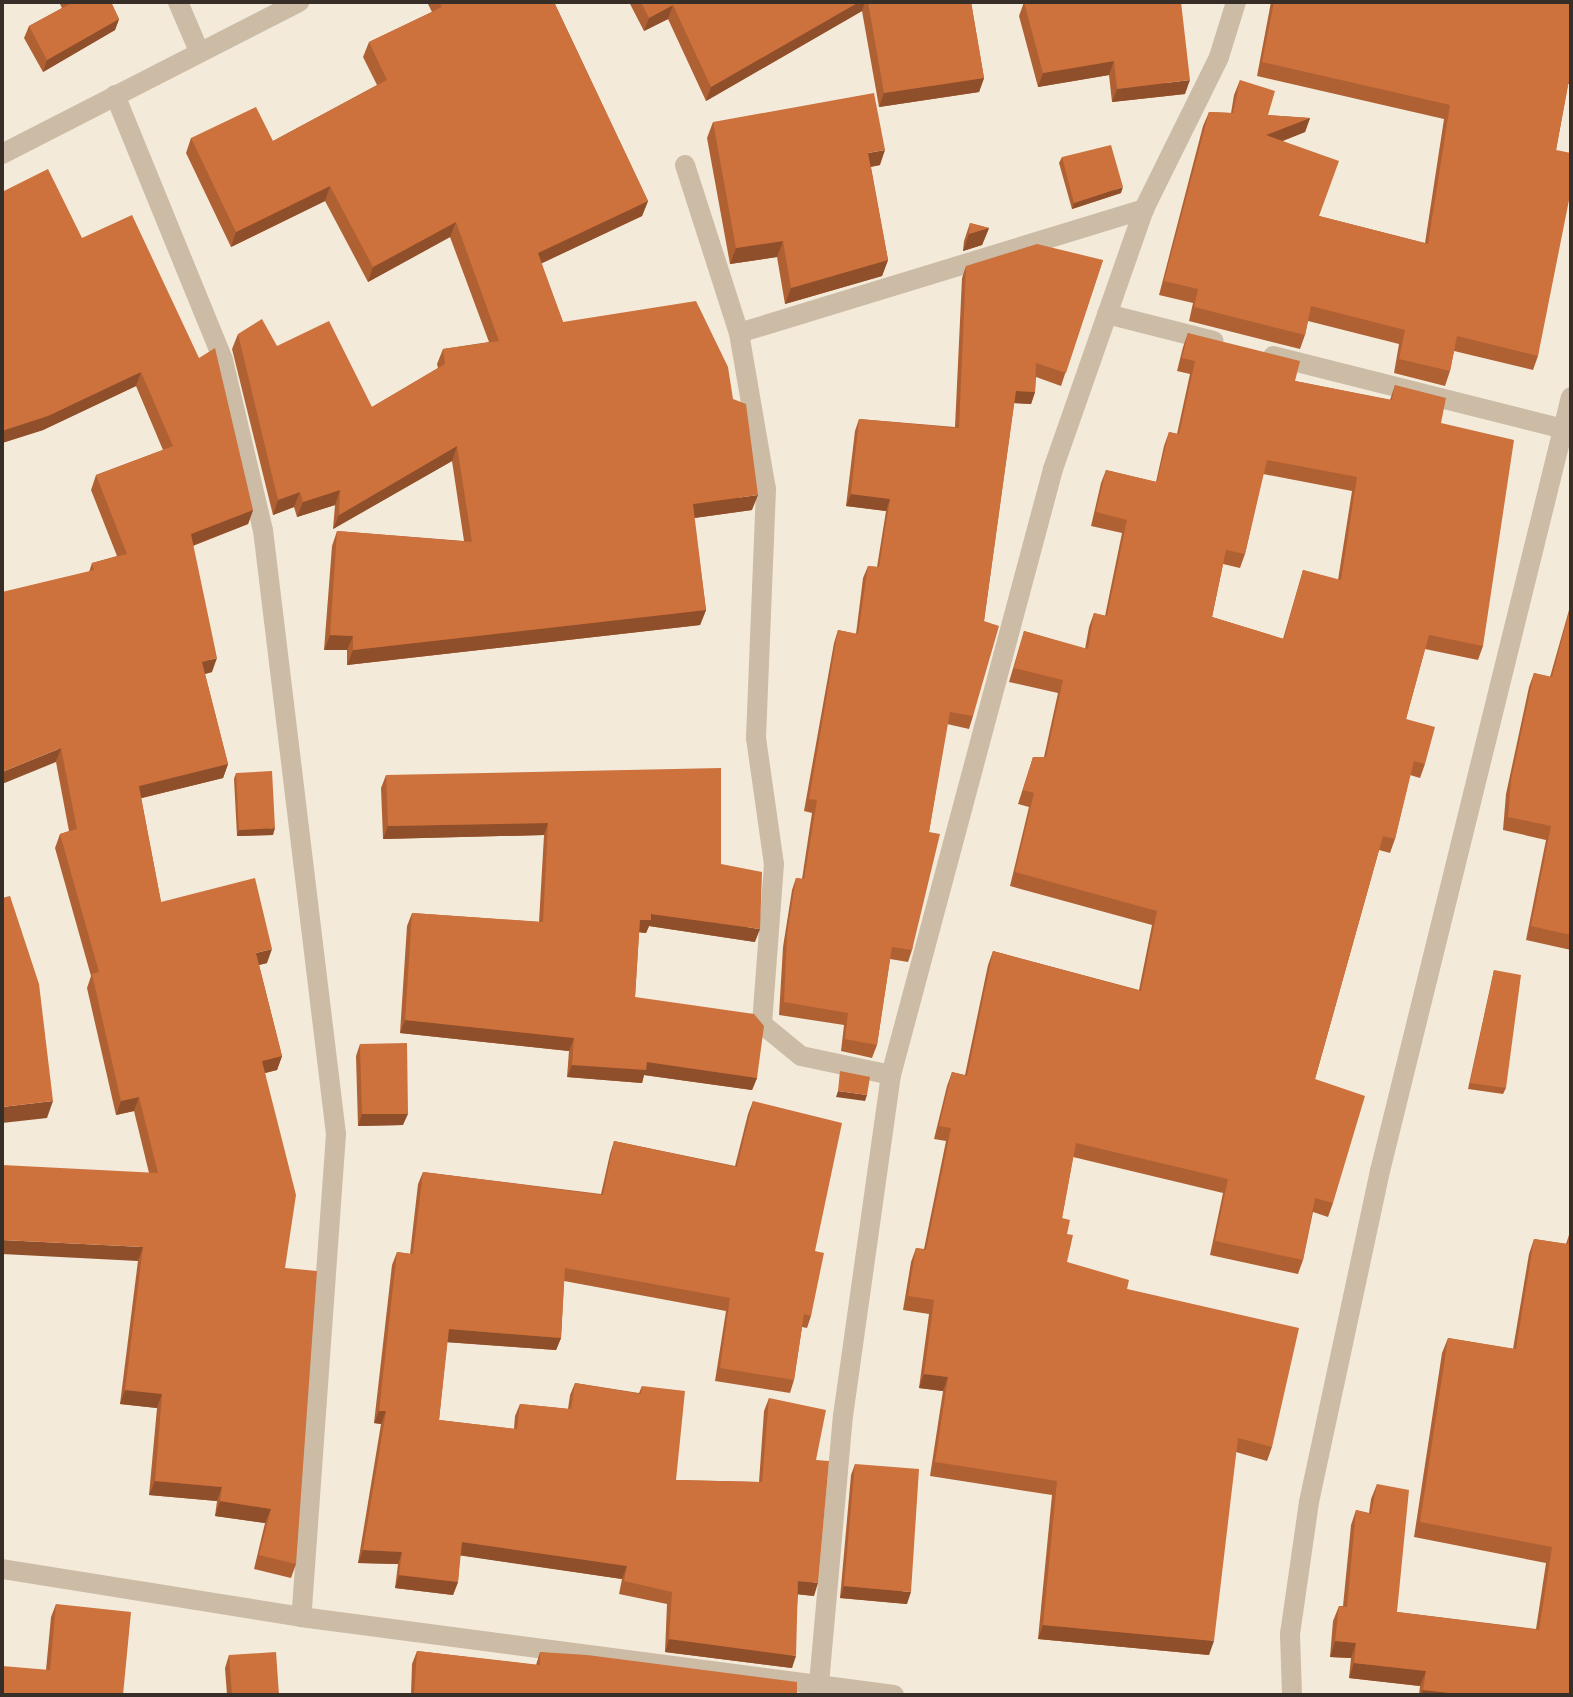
<!DOCTYPE html>
<html>
<head>
<meta charset="utf-8">
<style>
	body { margin:0 }
	#map { position:relative; width:1573px; height:1697px; overflow:hidden; background:#f3eada; font-family:"Alegreya Sans",sans-serif }
	div>[style] { position:absolute }
	[style*='--x'] { left:calc(var(--x)*1px); top:calc(var(--y)*1px); width:calc(var(--w)*1px); rotate:calc(var(--a)*1deg) }
	.minor>* { height:20px; margin:-10px; padding:0 10px; transform-origin:10px; border-radius:10px; background:#ccbba5 }
	.wall>* { inset:0; background:#b06134 }
	.shaded-wall>* { inset:0; background:#904f2b }
	.building>* { inset:0; background:#cd713d }
	span { translate:-50% -50%; white-space:nowrap; text-align:center; line-height:1.15; -webkit-text-stroke:6px #faf4e6; paint-order:stroke }
	.frame { position:absolute; inset:0; border:4px solid #372e27; pointer-events:none }
</style>
</head>
<body>
<div id="map">
	<div class="minor">
		<div style="--x:178;--y:2;--w:51;--a:66.9"></div>
		<div style="--x:115;--y:95;--w:286;--a:67.8"></div>
		<div style="--x:223;--y:360;--w:175;--a:76.8"></div>
		<div style="--x:263;--y:530;--w:608;--a:83.11"></div>
		<div style="--x:336;--y:1134;--w:484;--a:94.1"></div>
		<div style="--x:2;--y:154;--w:334;--a:-27.1"></div>
		<div style="--x:685;--y:165;--w:176;--a:72.2"></div>
		<div style="--x:739;--y:333;--w:158;--a:80.2"></div>
		<div style="--x:766;--y:489;--w:249;--a:92.3"></div>
		<div style="--x:756;--y:738;--w:127;--a:81.9"></div>
		<div style="--x:774;--y:864;--w:160;--a:94.3"></div>
		<div style="--x:762;--y:1024;--w:50;--a:39.4"></div>
		<div style="--x:801;--y:1056;--w:92;--a:11.9"></div>
		<div style="--x:1107;--y:314;--w:110;--a:14.2"></div>
		<div style="--x:739;--y:333;--w:424;--a:-17"></div>
		<div style="--x:1273;--y:356;--w:296;--a:14.1"></div>
		<div style="--x:2;--y:1569;--w:303;--a:9.1"></div>
		<div style="--x:301;--y:1617;--w:598;--a:7.49"></div>
		<div style="--x:818;--y:1695;--w:280;--a:-84.9"></div>
		<div style="--x:843;--y:1416;--w:344;--a:-82"></div>
		<div style="--x:891;--y:1075;--w:627;--a:-75.03"></div>
		<div style="--x:1053;--y:469;--w:275;--a:-70.7"></div>
		<div style="--x:1144;--y:209;--w:169;--a:-63.7"></div>
		<div style="--x:1219;--y:57;--w:58;--a:-72.8"></div>
		<div style="--x:1292;--y:1695;--w:61;--a:-91.9"></div>
		<div style="--x:1290;--y:1634;--w:133;--a:-81.8"></div>
		<div style="--x:1309;--y:1502;--w:339;--a:-77.9"></div>
		<div style="--x:1380;--y:1171;--w:797;--a:-76.14"></div>
	</div>
	<div class="wall">
		<div style="clip-path:polygon(59px 2px,111px 2px,119px 19px,115px 30px,43px 72px,24px 38px,29px 26px,62px 8px)"></div>
		<div style="clip-path:polygon(427px 2px,554px 2px,648px 201px,642px 216px,541px 263px,563px 322px,752px 510px,694px 518px,706px 610px,700px 625px,347px 665px,347px 650px,324px 650px,332px 546px,337px 531px,464px 541px,452px 461px,333px 529px,335px 505px,297px 517px,294px 507px,273px 515px,232px 349px,238px 334px,277px 346px,372px 407px,438px 368px,437px 364px,443px 349px,489px 342px,450px 237px,368px 282px,325px 201px,231px 247px,186px 153px,191px 138px,273px 141px,377px 85px,363px 57px,369px 42px,432px 12px)"></div>
		<div style="clip-path:polygon(629px 2px,971px 2px,984px 78px,979px 92px,879px 107px,862px 11px,706px 101px,668px 19px,644px 31px)"></div>
		<div style="clip-path:polygon(1024px 2px,1185px 94px,1112px 102px,1109px 75px,1038px 87px,1019px 16px)"></div>
		<div style="clip-path:polygon(1271px 2px,1571px 2px,1571px 84px,1568px 84px,1556px 150px,1538px 356px,1533px 370px,1454px 351px,1450px 371px,1445px 386px,1394px 373px,1399px 344px,1308px 321px,1305px 335px,1300px 349px,1189px 321px,1193px 303px,1159px 295px,1203px 126px,1209px 112px,1231px 113px,1234px 95px,1240px 80px,1268px 115px,1310px 118px,1305px 132px,1283px 141px,1319px 216px,1425px 243px,1444px 119px,1257px 76px)"></div>
		<div style="clip-path:polygon(713px 122px,880px 165px,871px 167px,888px 260px,882px 276px,785px 304px,777px 257px,730px 264px,707px 138px)"></div>
		<div style="clip-path:polygon(1062px 157px,1121px 193px,1072px 209px,1059px 163px)"></div>
		<div style="clip-path:polygon(2px 192px,82px 238px,253px 510px,248px 524px,193px 546px,212px 672px,205px 674px,228px 764px,223px 778px,141px 798px,161px 902px,267px 963px,259px 965px,282px 1056px,277px 1070px,265px 1073px,285px 1268px,296px 1564px,291px 1578px,254px 1569px,265px 1523px,215px 1516px,217px 1501px,149px 1495px,157px 1408px,120px 1404px,149px 1173px,134px 1111px,116px 1115px,87px 988px,91px 976px,55px 848px,60px 834px,69px 831px,56px 762px,89px 572px,92px 563px,117px 556px,91px 490px,96px 475px,163px 450px,136px 386px,43px 430px,2px 443px)"></div>
		<div style="clip-path:polygon(970px 223px,989px 228px,982px 245px,963px 251px,964px 241px)"></div>
		<div style="clip-path:polygon(1103px 260px,1061px 386px,1036px 377px,1035px 392px,1031px 404px,1014px 403px,984px 621px,973px 716px,969px 729px,947px 724px,929px 832px,912px 950px,908px 962px,890px 959px,877px 1045px,872px 1058px,841px 1051px,844px 1025px,779px 1015px,783px 947px,792px 890px,796px 878px,802px 879px,812px 813px,804px 811px,834px 643px,838px 630px,856px 634px,863px 578px,868px 566px,877px 567px,886px 511px,846px 506px,855px 431px,859px 419px,955px 427px,962px 278px,966px 266px)"></div>
		<div style="clip-path:polygon(evenodd,1188px 333px,1295px 381px,1390px 400px,1395px 385px,1441px 423px,1483px 646px,1478px 660px,1425px 649px,1406px 719px,1425px 764px,1420px 778px,1410px 775px,1395px 839px,1390px 853px,1379px 850px,1315px 1079px,1333px 1203px,1328px 1217px,1313px 1212px,1303px 1260px,1298px 1274px,1210px 1255px,1223px 1193px,1073px 1157px,1062px 1218px,1067px 1234px,1067px 1262px,1127px 1289px,1272px 1447px,1267px 1461px,1236px 1452px,1209px 1655px,1038px 1639px,1052px 1495px,930px 1476px,943px 1391px,919px 1388px,929px 1314px,903px 1310px,911px 1262px,916px 1248px,924px 1249px,946px 1141px,934px 1139px,947px 1086px,952px 1072px,965px 1075px,988px 965px,993px 951px,1139px 990px,1152px 925px,1010px 886px,1029px 807px,1018px 804px,1033px 757px,1044px 757px,1058px 693px,1009px 682px,1024px 631px,1085px 649px,1089px 627px,1094px 613px,1105px 616px,1122px 533px,1091px 526px,1101px 483px,1106px 470px,1156px 482px,1164px 446px,1169px 432px,1177px 434px,1190px 374px,1177px 371px,1183px 347px,1188px 333px,1263px 474px,1352px 491px,1338px 580px,1303px 570px,1283px 639px,1212px 617px,1223px 564px,1240px 568px,1245px 554px,1263px 474px)"></div>
		<div style="clip-path:polygon(1571px 603px,1571px 950px,1526px 940px,1546px 840px,1503px 830px,1506px 794px,1529px 687px,1534px 673px,1550px 677px)"></div>
		<div style="clip-path:polygon(236px 773px,273px 835px,237px 836px,234px 779px)"></div>
		<div style="clip-path:polygon(386px 775px,721px 864px,755px 942px,649px 926px,646px 933px,639px 932px,635px 997px,757px 1078px,752px 1090px,644px 1075px,642px 1083px,567px 1077px,569px 1051px,400px 1033px,407px 926px,412px 913px,539px 922px,544px 835px,383px 839px,381px 788px)"></div>
		<div style="clip-path:polygon(1494px 970px,1506px 1088px,1503px 1094px,1468px 1089px)"></div>
		<div style="clip-path:polygon(360px 1044px,403px 1125px,358px 1126px,356px 1056px)"></div>
		<div style="clip-path:polygon(753px 1101px,815px 1251px,811px 1316px,807px 1328px,802px 1327px,794px 1380px,790px 1393px,715px 1381px,726px 1311px,564px 1281px,561px 1338px,556px 1350px,447px 1342px,439px 1420px,514px 1429px,515px 1416px,520px 1404px,568px 1409px,570px 1395px,575px 1383px,639px 1393px,642px 1386px,676px 1480px,759px 1482px,764px 1411px,769px 1398px,816px 1460px,814px 1596px,798px 1594px,792px 1668px,665px 1652px,667px 1604px,619px 1594px,622px 1579px,460px 1555px,458px 1582px,453px 1595px,395px 1588px,398px 1564px,358px 1563px,381px 1424px,374px 1423px,392px 1265px,397px 1252px,410px 1254px,418px 1184px,423px 1172px,601px 1194px,610px 1154px,614px 1141px,735px 1166px,748px 1114px)"></div>
		<div style="clip-path:polygon(1570px 1232px,1571px 1695px,1419px 1695px,1420px 1686px,1349px 1678px,1351px 1658px,1330px 1657px,1333px 1621px,1339px 1606px,1343px 1606px,1351px 1525px,1356px 1510px,1369px 1513px,1371px 1499px,1377px 1484px,1397px 1612px,1536px 1629px,1546px 1563px,1414px 1537px,1442px 1353px,1448px 1338px,1513px 1349px,1529px 1254px,1534px 1239px,1566px 1244px)"></div>
		<div style="clip-path:polygon(855px 1464px,907px 1604px,840px 1598px,851px 1475px)"></div>
		<div style="clip-path:polygon(56px 1604px,123px 1695px,46px 1670px,51px 1617px)"></div>
		<div style="clip-path:polygon(417px 1651px,536px 1665px,540px 1652px,797px 1695px,411px 1695px,412px 1664px)"></div>
		<div style="clip-path:polygon(229px 1655px,279px 1695px,227px 1695px,225px 1668px)"></div>
	</div>
	<div class="shaded-wall">
		<div style="clip-path:polygon(859px 2px,865px 2px,862px 11px,706px 101px,711px 87px)"></div>
		<div style="clip-path:polygon(673px 5px,668px 19px,644px 31px,649px 18px)"></div>
		<div style="clip-path:polygon(119px 19px,115px 30px,43px 72px,47px 60px)"></div>
		<div style="clip-path:polygon(1114px 61px,1109px 75px,1038px 87px,1043px 73px)"></div>
		<div style="clip-path:polygon(984px 78px,979px 92px,879px 107px,884px 93px)"></div>
		<div style="clip-path:polygon(1190px 80px,1185px 94px,1112px 102px,1117px 89px)"></div>
		<div style="clip-path:polygon(1310px 118px,1305px 132px,1261px 149px,1266px 135px)"></div>
		<div style="clip-path:polygon(885px 150px,880px 165px,863px 168px,868px 153px)"></div>
		<div style="clip-path:polygon(330px 186px,325px 201px,231px 247px,236px 232px)"></div>
		<div style="clip-path:polygon(1123px 187px,1121px 193px,1072px 209px,1074px 203px)"></div>
		<div style="clip-path:polygon(648px 201px,642px 216px,532px 268px,538px 253px)"></div>
		<div style="clip-path:polygon(456px 222px,450px 237px,368px 282px,373px 267px)"></div>
		<div style="clip-path:polygon(989px 228px,982px 245px,963px 251px,969px 234px)"></div>
		<div style="clip-path:polygon(783px 241px,777px 257px,730px 264px,736px 248px)"></div>
		<div style="clip-path:polygon(888px 260px,882px 276px,785px 304px,791px 288px)"></div>
		<div style="clip-path:polygon(141px 372px,136px 386px,43px 430px,2px 443px,2px 431px)"></div>
		<div style="clip-path:polygon(1016px 391px,1035px 392px,1031px 404px,1011px 403px)"></div>
		<div style="clip-path:polygon(457px 446px,452px 461px,333px 529px,339px 515px)"></div>
		<div style="clip-path:polygon(340px 490px,335px 505px,297px 517px,303px 502px)"></div>
		<div style="clip-path:polygon(300px 492px,294px 507px,273px 515px,278px 500px)"></div>
		<div style="clip-path:polygon(851px 494px,890px 499px,886px 511px,846px 506px)"></div>
		<div style="clip-path:polygon(758px 495px,752px 510px,687px 519px,693px 504px)"></div>
		<div style="clip-path:polygon(253px 510px,248px 524px,186px 548px,191px 534px)"></div>
		<div style="clip-path:polygon(706px 610px,700px 625px,347px 665px,353px 650px)"></div>
		<div style="clip-path:polygon(330px 635px,353px 636px,347px 650px,324px 650px)"></div>
		<div style="clip-path:polygon(217px 658px,212px 672px,197px 676px,202px 662px)"></div>
		<div style="clip-path:polygon(61px 748px,56px 762px,2px 784px,2px 772px)"></div>
		<div style="clip-path:polygon(228px 764px,223px 778px,134px 800px,139px 786px)"></div>
		<div style="clip-path:polygon(548px 823px,544px 835px,383px 839px,388px 826px)"></div>
		<div style="clip-path:polygon(275px 828px,273px 835px,237px 836px,239px 830px)"></div>
		<div style="clip-path:polygon(651px 914px,760px 929px,755px 942px,649px 926px,646px 933px,636px 932px,640px 920px)"></div>
		<div style="clip-path:polygon(272px 949px,267px 963px,251px 967px,256px 953px)"></div>
		<div style="clip-path:polygon(405px 1020px,574px 1038px,569px 1051px,400px 1033px)"></div>
		<div style="clip-path:polygon(282px 1056px,277px 1070px,257px 1075px,262px 1061px)"></div>
		<div style="clip-path:polygon(647px 1062px,757px 1078px,752px 1090px,644px 1075px,642px 1083px,567px 1077px,572px 1065px)"></div>
		<div style="clip-path:polygon(838px 1091px,867px 1095px,865px 1101px,836px 1097px)"></div>
		<div style="clip-path:polygon(139px 1097px,134px 1111px,116px 1115px,121px 1101px)"></div>
		<div style="clip-path:polygon(53px 1101px,47px 1118px,2px 1123px,2px 1107px)"></div>
		<div style="clip-path:polygon(362px 1114px,408px 1114px,403px 1125px,358px 1126px)"></div>
		<div style="clip-path:polygon(2px 1240px,143px 1247px,138px 1261px,2px 1254px)"></div>
		<div style="clip-path:polygon(449px 1329px,561px 1338px,556px 1350px,444px 1342px)"></div>
		<div style="clip-path:polygon(924px 1374px,948px 1377px,943px 1391px,919px 1388px)"></div>
		<div style="clip-path:polygon(125px 1390px,162px 1394px,157px 1408px,120px 1404px)"></div>
		<div style="clip-path:polygon(379px 1411px,386px 1411px,381px 1424px,374px 1423px)"></div>
		<div style="clip-path:polygon(155px 1481px,222px 1487px,217px 1501px,149px 1495px)"></div>
		<div style="clip-path:polygon(220px 1501px,271px 1509px,265px 1523px,215px 1516px)"></div>
		<div style="clip-path:polygon(462px 1542px,627px 1566px,622px 1579px,457px 1555px)"></div>
		<div style="clip-path:polygon(363px 1550px,402px 1552px,398px 1564px,358px 1563px)"></div>
		<div style="clip-path:polygon(399px 1575px,458px 1582px,453px 1595px,395px 1588px)"></div>
		<div style="clip-path:polygon(798px 1581px,818px 1583px,814px 1596px,794px 1594px)"></div>
		<div style="clip-path:polygon(844px 1586px,911px 1592px,907px 1604px,840px 1598px)"></div>
		<div style="clip-path:polygon(1043px 1625px,1214px 1641px,1209px 1655px,1038px 1639px)"></div>
		<div style="clip-path:polygon(669px 1639px,796px 1656px,792px 1668px,665px 1652px)"></div>
		<div style="clip-path:polygon(1335px 1641px,1356px 1643px,1351px 1658px,1330px 1657px)"></div>
		<div style="clip-path:polygon(1354px 1663px,1426px 1671px,1420px 1686px,1349px 1678px)"></div>
		<div style="clip-path:polygon(1423px 1690px,1468px 1695px,1421px 1695px)"></div>
	</div>
	<div class="building">
		<div style="clip-path:polygon(69px 2px,111px 2px,119px 19px,47px 60px,29px 26px,70px 4px)"></div>
		<div style="clip-path:polygon(439px 2px,554px 2px,648px 201px,538px 253px,563px 322px,696px 301px,728px 367px,733px 399px,746px 404px,758px 495px,693px 504px,706px 610px,353px 650px,353px 636px,330px 635px,337px 531px,472px 542px,457px 446px,339px 515px,340px 490px,303px 502px,300px 492px,278px 500px,238px 334px,262px 319px,277px 346px,329px 321px,372px 407px,445px 364px,443px 349px,499px 341px,456px 222px,373px 267px,330px 186px,236px 232px,191px 138px,256px 107px,273px 141px,387px 80px,369px 42px,442px 7px)"></div>
		<div style="clip-path:polygon(641px 2px,859px 2px,711px 87px,673px 5px,649px 18px)"></div>
		<div style="clip-path:polygon(868px 2px,971px 2px,984px 78px,884px 93px)"></div>
		<div style="clip-path:polygon(1024px 2px,1181px 2px,1190px 80px,1117px 89px,1114px 61px,1043px 73px)"></div>
		<div style="clip-path:polygon(1274px 2px,1571px 2px,1571px 70px,1556px 150px,1571px 153px,1571px 190px,1538px 356px,1457px 336px,1450px 371px,1399px 359px,1405px 330px,1311px 306px,1305px 335px,1194px 307px,1198px 289px,1164px 281px,1209px 112px,1233px 113px,1240px 80px,1275px 91px,1268px 115px,1310px 118px,1266px 135px,1339px 161px,1319px 216px,1428px 244px,1450px 105px,1262px 62px)"></div>
		<div style="clip-path:polygon(874px 93px,885px 150px,868px 153px,888px 260px,791px 288px,783px 241px,736px 248px,713px 122px)"></div>
		<div style="clip-path:polygon(1111px 145px,1123px 187px,1074px 203px,1062px 157px)"></div>
		<div style="clip-path:polygon(48px 169px,82px 238px,132px 215px,199px 358px,215px 348px,253px 510px,191px 534px,217px 658px,202px 662px,228px 764px,139px 786px,161px 902px,255px 878px,272px 949px,256px 953px,282px 1056px,262px 1061px,296px 1195px,285px 1268px,317px 1271px,296px 1564px,259px 1555px,271px 1509px,220px 1501px,222px 1487px,155px 1481px,162px 1394px,125px 1390px,143px 1247px,2px 1240px,2px 1165px,158px 1173px,139px 1097px,121px 1101px,92px 974px,99px 972px,60px 834px,77px 829px,61px 748px,2px 772px,2px 592px,94px 570px,92px 563px,127px 554px,96px 475px,173px 446px,141px 372px,48px 416px,2px 431px,2px 192px)"></div>
		<div style="clip-path:polygon(970px 223px,989px 228px,969px 234px)"></div>
		<div style="clip-path:polygon(1037px 244px,1103px 260px,1066px 373px,1036px 363px,1035px 392px,1016px 391px,984px 621px,999px 626px,973px 716px,950px 712px,929px 832px,940px 834px,912px 950px,892px 947px,877px 1045px,845px 1039px,848px 1013px,784px 1002px,787px 934px,796px 878px,804px 879px,817px 800px,809px 799px,838px 630px,858px 634px,868px 566px,879px 567px,890px 499px,851px 494px,859px 419px,959px 428px,966px 266px)"></div>
		<div style="clip-path:polygon(evenodd,1188px 333px,1300px 361px,1295px 381px,1392px 400px,1395px 385px,1446px 398px,1441px 423px,1514px 440px,1483px 646px,1429px 635px,1406px 719px,1435px 727px,1425px 764px,1414px 761px,1395px 839px,1383px 836px,1315px 1079px,1365px 1096px,1333px 1203px,1315px 1198px,1303px 1260px,1215px 1241px,1228px 1179px,1076px 1143px,1062px 1218px,1070px 1220px,1067px 1234px,1073px 1235px,1067px 1262px,1129px 1280px,1127px 1289px,1299px 1328px,1272px 1447px,1238px 1438px,1214px 1641px,1043px 1625px,1057px 1481px,935px 1462px,948px 1377px,924px 1374px,934px 1300px,908px 1296px,916px 1248px,926px 1250px,951px 1128px,939px 1126px,952px 1072px,967px 1076px,993px 951px,1141px 991px,1157px 911px,1015px 872px,1034px 793px,1023px 790px,1033px 757px,1046px 757px,1063px 680px,1014px 668px,1024px 631px,1088px 649px,1094px 613px,1107px 616px,1127px 520px,1096px 512px,1106px 470px,1157px 482px,1169px 432px,1179px 434px,1195px 361px,1182px 358px,1188px 333px,1267px 460px,1357px 477px,1341px 580px,1303px 570px,1284px 639px,1212px 617px,1226px 550px,1245px 554px,1267px 460px)"></div>
		<div style="clip-path:polygon(1571px 605px,1571px 935px,1531px 926px,1551px 826px,1508px 817px,1511px 780px,1534px 673px,1552px 677px)"></div>
		<div style="clip-path:polygon(721px 768px,721px 864px,762px 872px,760px 929px,651px 914px,651px 920px,640px 920px,635px 997px,754px 1014px,764px 1026px,757px 1078px,647px 1062px,646px 1070px,572px 1065px,574px 1038px,405px 1020px,412px 913px,543px 922px,548px 823px,388px 826px,386px 775px)"></div>
		<div style="clip-path:polygon(272px 771px,275px 828px,239px 830px,236px 773px)"></div>
		<div style="clip-path:polygon(10px 896px,39px 984px,53px 1101px,2px 1107px,2px 898px)"></div>
		<div style="clip-path:polygon(1494px 970px,1521px 975px,1506px 1088px,1470px 1083px)"></div>
		<div style="clip-path:polygon(407px 1043px,408px 1114px,362px 1114px,360px 1044px)"></div>
		<div style="clip-path:polygon(840px 1071px,870px 1077px,867px 1095px,838px 1091px)"></div>
		<div style="clip-path:polygon(753px 1101px,842px 1123px,815px 1251px,824px 1253px,811px 1316px,804px 1314px,794px 1380px,720px 1368px,730px 1298px,565px 1268px,561px 1338px,449px 1329px,439px 1420px,517px 1429px,520px 1404px,571px 1409px,575px 1383px,641px 1394px,642px 1386px,685px 1391px,676px 1480px,762px 1482px,769px 1398px,826px 1410px,816px 1460px,829px 1461px,818px 1583px,798px 1581px,796px 1656px,669px 1639px,672px 1592px,624px 1581px,627px 1566px,462px 1542px,458px 1582px,399px 1575px,402px 1552px,363px 1550px,386px 1411px,379px 1411px,397px 1252px,413px 1254px,423px 1172px,603px 1195px,614px 1141px,737px 1167px)"></div>
		<div style="clip-path:polygon(1570px 1232px,1571px 1233px,1571px 1695px,1468px 1695px,1423px 1690px,1426px 1671px,1354px 1663px,1356px 1643px,1335px 1641px,1339px 1606px,1347px 1607px,1356px 1510px,1371px 1514px,1377px 1484px,1409px 1490px,1397px 1612px,1539px 1630px,1552px 1547px,1420px 1522px,1448px 1338px,1516px 1349px,1534px 1239px,1568px 1244px)"></div>
		<div style="clip-path:polygon(855px 1464px,919px 1469px,911px 1592px,844px 1586px)"></div>
		<div style="clip-path:polygon(56px 1604px,131px 1612px,123px 1695px,2px 1695px,2px 1666px,50px 1670px)"></div>
		<div style="clip-path:polygon(417px 1651px,540px 1665px,540px 1652px,587px 1655px,797px 1682px,797px 1695px,414px 1695px)"></div>
		<div style="clip-path:polygon(276px 1652px,279px 1695px,232px 1695px,229px 1655px)"></div>
	</div>
	<div class="frame"></div>
</div>
</body>
</html>
